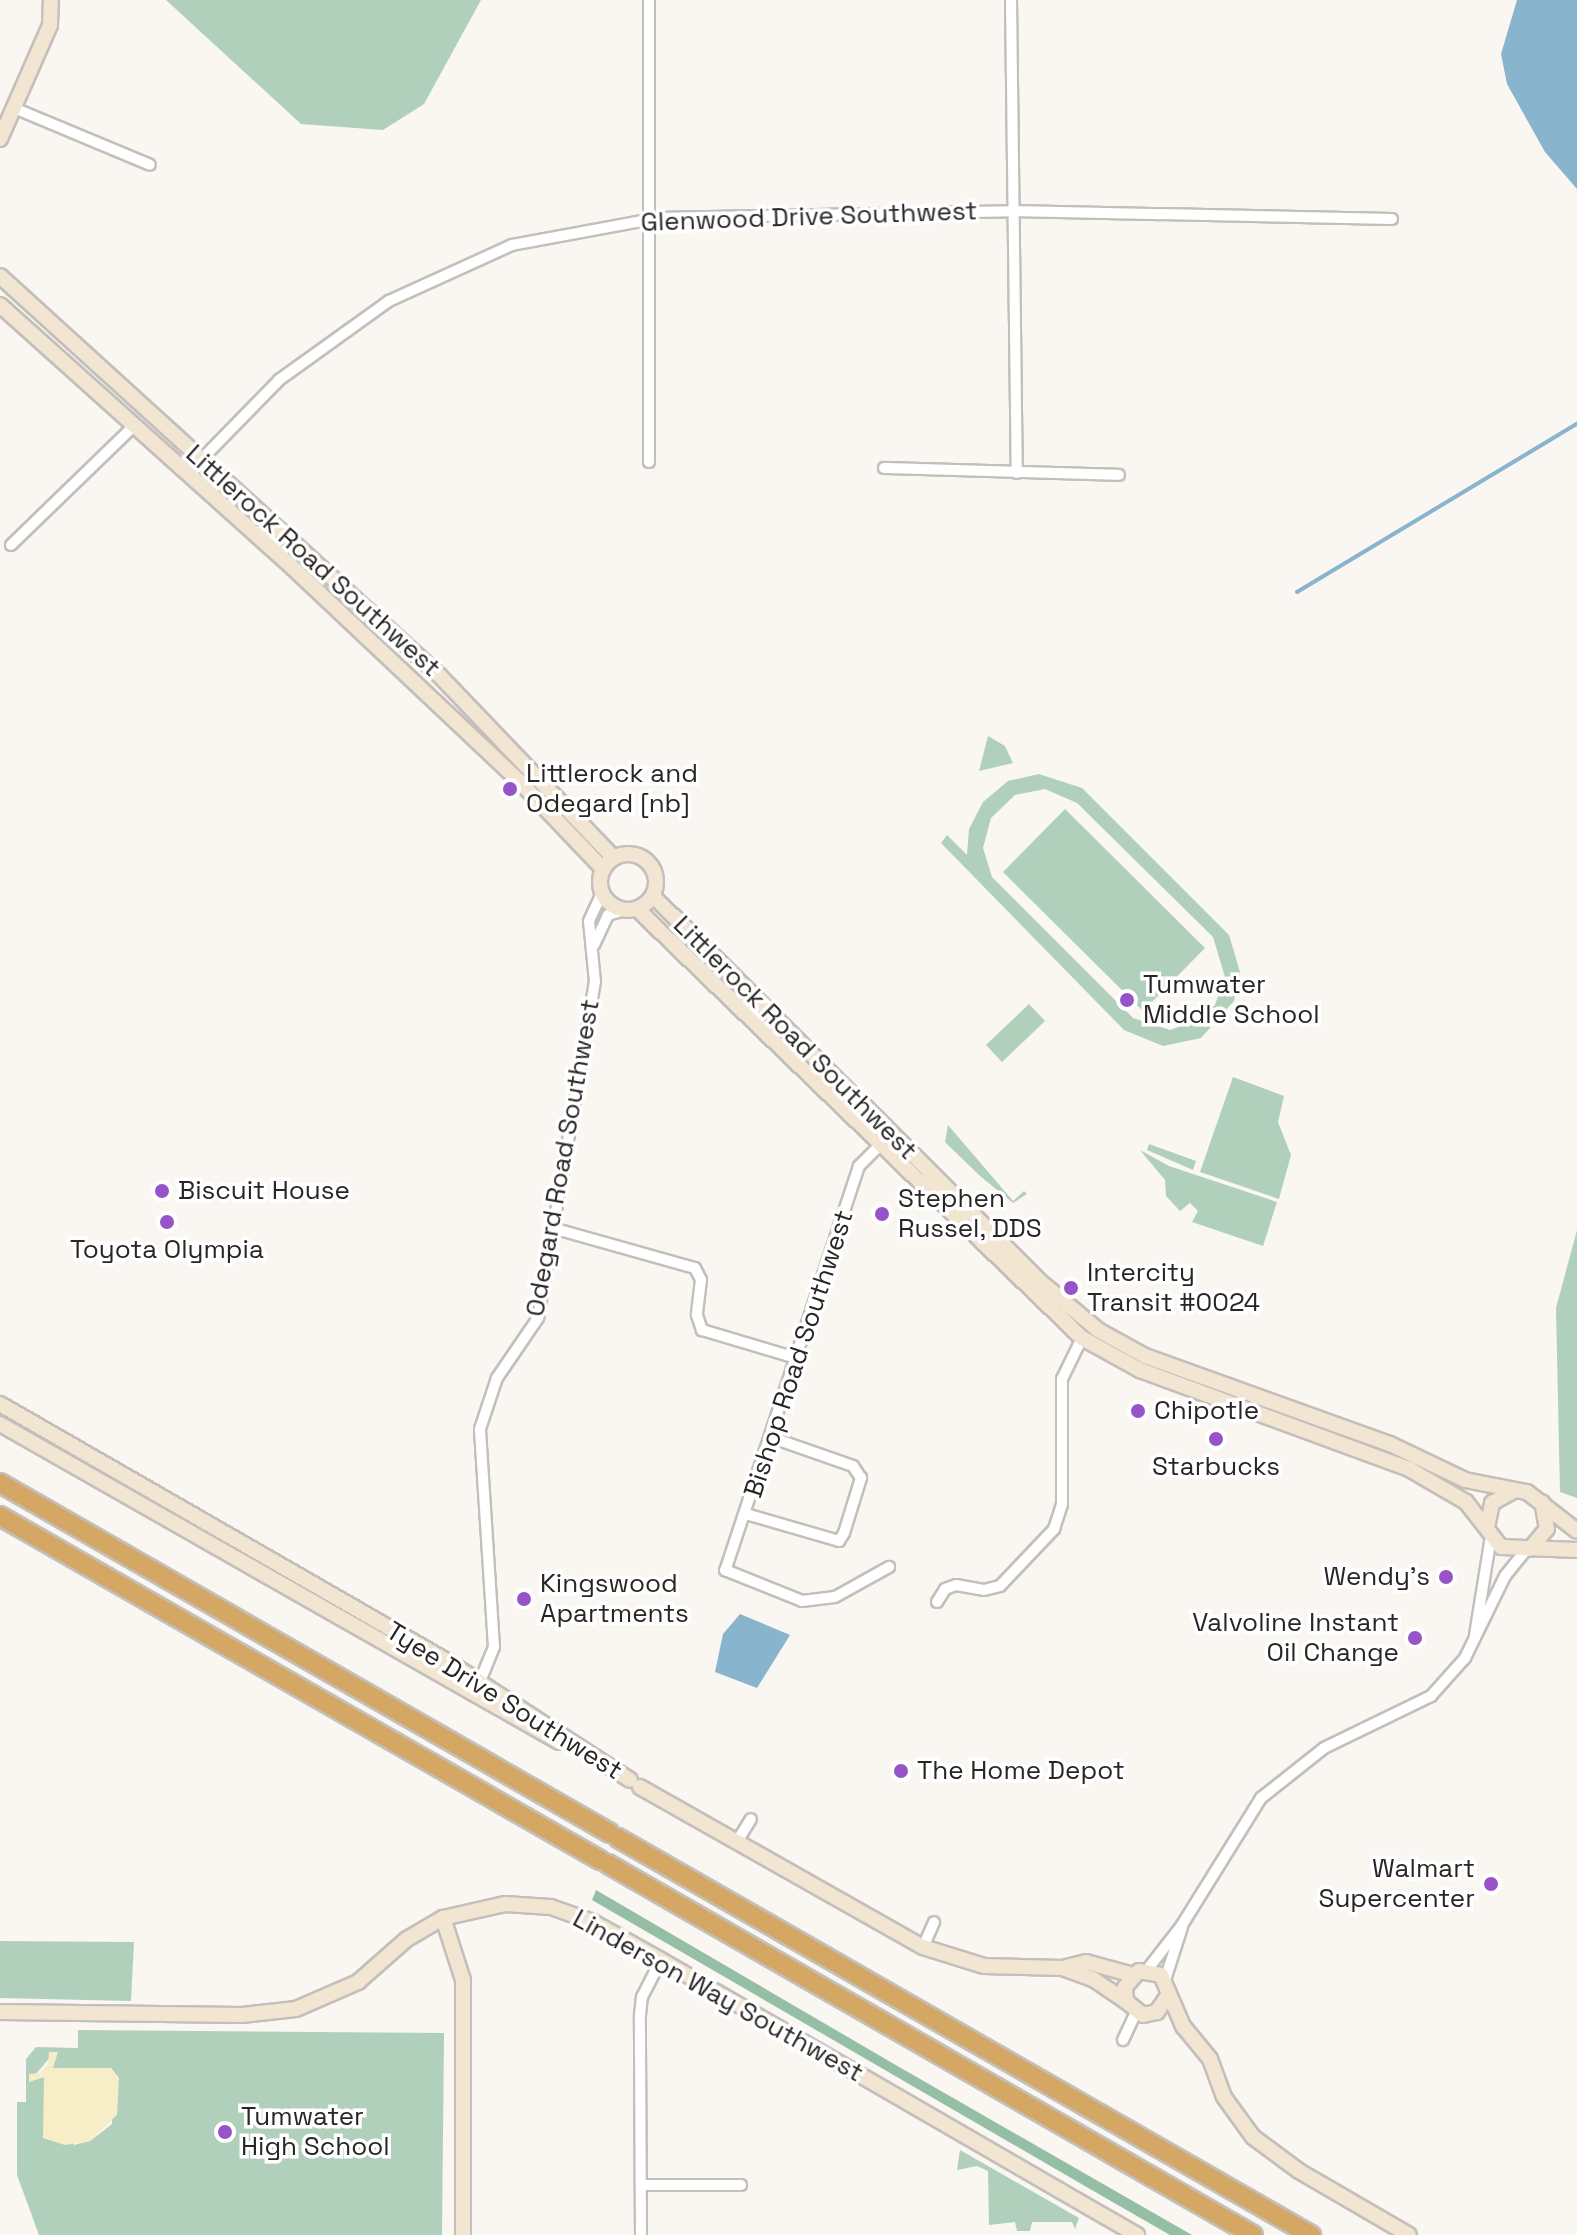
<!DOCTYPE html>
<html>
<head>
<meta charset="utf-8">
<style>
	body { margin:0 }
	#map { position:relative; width:1577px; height:2235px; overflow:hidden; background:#faf6f2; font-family:"Space Grotesk",sans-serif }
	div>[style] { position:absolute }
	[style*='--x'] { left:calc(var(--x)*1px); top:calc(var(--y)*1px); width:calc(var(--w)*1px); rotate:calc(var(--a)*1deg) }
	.green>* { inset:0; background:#b0d0bc }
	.forest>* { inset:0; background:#94bfa5 }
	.sand>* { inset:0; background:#f7edc7 }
	.water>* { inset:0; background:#88b4cd }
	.stream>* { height:4px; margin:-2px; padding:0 2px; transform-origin:2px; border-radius:2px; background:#88b4cd }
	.roads { filter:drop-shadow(2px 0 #c3bfbb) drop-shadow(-2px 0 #c3bfbb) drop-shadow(0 2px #c3bfbb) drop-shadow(0 -2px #c3bfbb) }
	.street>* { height:10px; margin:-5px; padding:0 5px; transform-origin:5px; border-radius:5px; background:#fff }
	.secondary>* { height:14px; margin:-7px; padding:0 7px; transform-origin:7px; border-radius:7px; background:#f2e5d1 }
	.secondary>.ring { margin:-7px; padding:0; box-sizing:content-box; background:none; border:14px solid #f2e5d1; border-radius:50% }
	.highway>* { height:18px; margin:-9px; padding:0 9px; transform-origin:9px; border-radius:9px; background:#d5a765 }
	.dots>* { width:22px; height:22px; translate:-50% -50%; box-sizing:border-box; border:4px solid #fff; border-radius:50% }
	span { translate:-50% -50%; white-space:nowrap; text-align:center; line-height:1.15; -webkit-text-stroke:7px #fff; paint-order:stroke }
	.street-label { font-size:26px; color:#282625 }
	.poi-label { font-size:26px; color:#282625 }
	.left { translate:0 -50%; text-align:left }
	.right { translate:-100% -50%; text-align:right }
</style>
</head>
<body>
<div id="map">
	<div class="green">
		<div style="clip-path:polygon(166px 0,481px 0,424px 104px,383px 130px,301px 124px)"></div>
		<div style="clip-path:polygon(988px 736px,1005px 746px,1013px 763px,979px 771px)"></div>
		<div style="clip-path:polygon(evenodd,1039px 774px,1082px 788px,1229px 935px,1240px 972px,1234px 1001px,1201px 1038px,1163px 1046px,1124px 1030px,941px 843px,947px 835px,967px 855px,969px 829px,983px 802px,1008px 781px,1039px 774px,1045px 789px,1077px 803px,1213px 937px,1225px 977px,1215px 1005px,1201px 1019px,1170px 1030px,1133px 1018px,992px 877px,983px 848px,991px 818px,1015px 795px,1045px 789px)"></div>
		<div style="clip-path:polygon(1065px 809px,1205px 948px,1143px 1011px,1003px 872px)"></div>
		<div style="clip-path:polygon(1029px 1004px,1045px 1021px,1002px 1062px,986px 1045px)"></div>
		<div style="clip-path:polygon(1233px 1077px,1284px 1096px,1278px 1122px,1291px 1155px,1279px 1199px,1200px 1172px)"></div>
		<div style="clip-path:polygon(948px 1125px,1013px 1201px,1024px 1191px,1027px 1194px,1013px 1203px,980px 1176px,945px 1142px)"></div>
		<div style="clip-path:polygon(1149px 1144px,1196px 1161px,1193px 1170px,1147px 1150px)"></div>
		<div style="clip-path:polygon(1140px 1150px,1169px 1166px,1277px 1202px,1263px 1246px,1192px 1222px,1198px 1211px,1190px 1203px,1180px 1211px,1166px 1196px,1165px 1180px)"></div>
		<div style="clip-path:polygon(1577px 1230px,1577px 1498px,1560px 1492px,1556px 1308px)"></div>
		<div style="clip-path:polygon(0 1941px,134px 1942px,131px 2001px,0 1998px)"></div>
		<div style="clip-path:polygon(evenodd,78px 2030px,444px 2033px,442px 2235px,39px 2235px,17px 2175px,17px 2102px,26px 2102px,26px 2059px,36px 2047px,78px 2048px,78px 2030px,52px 2055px,53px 2068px,111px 2068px,112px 2124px,90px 2141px,74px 2145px,44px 2077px,30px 2081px,52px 2055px)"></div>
		<div style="clip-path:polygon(960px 2150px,1079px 2218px,1075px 2229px,1072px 2222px,1032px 2222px,1030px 2231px,1017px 2231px,1015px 2222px,989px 2225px,988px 2171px,977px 2166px,957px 2170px)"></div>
	</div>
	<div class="forest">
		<div style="clip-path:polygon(596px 1890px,894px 2064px,1192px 2235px,1170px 2235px,1090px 2189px,592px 1900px)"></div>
	</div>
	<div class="sand">
		<div style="clip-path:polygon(49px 2052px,58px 2052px,53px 2068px,111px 2068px,119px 2078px,117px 2115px,90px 2141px,65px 2145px,43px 2138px,44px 2077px,29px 2082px,29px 2074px,40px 2073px,48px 2064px)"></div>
	</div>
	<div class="water">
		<div style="clip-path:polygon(1517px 0,1577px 0,1577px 189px,1545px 152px,1507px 84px,1501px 54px)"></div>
		<div style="clip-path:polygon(740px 1614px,790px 1635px,757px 1688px,715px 1672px,723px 1634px)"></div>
	</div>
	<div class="stream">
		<div style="--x:1297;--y:592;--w:327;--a:-31"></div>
	</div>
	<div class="roads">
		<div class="street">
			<div style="--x:1011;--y:0;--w:473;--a:89.3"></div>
			<div style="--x:14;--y:108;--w:147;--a:22.7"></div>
			<div style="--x:202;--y:459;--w:110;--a:-45.7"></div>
			<div style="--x:279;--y:380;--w:135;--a:-35.7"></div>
			<div style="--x:389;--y:301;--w:135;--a:-24.5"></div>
			<div style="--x:512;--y:245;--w:147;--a:-10.5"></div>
			<div style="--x:657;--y:218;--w:355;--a:-1.1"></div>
			<div style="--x:1012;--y:211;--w:380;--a:1.2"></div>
			<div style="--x:649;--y:462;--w:462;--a:-90"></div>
			<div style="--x:884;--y:468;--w:235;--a:1.7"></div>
			<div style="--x:11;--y:545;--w:173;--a:-44.1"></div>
			<div style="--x:594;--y:945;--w:33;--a:-65"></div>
			<div style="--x:608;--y:915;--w:18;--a:-16"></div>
			<div style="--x:881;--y:1144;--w:31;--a:135"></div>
			<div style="--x:859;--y:1166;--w:426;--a:108.3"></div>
			<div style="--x:725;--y:1570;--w:83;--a:21.9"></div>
			<div style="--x:802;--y:1601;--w:33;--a:-7"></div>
			<div style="--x:835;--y:1597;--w:62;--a:-29.1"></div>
			<div style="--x:556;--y:1229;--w:144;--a:15.7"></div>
			<div style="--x:695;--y:1268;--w:13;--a:63"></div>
			<div style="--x:701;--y:1280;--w:35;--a:97"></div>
			<div style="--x:697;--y:1315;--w:16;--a:72"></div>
			<div style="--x:702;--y:1330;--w:101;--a:16.6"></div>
			<div style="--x:746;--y:1514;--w:97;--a:16.2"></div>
			<div style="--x:839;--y:1541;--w:9;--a:-58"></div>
			<div style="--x:844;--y:1533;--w:58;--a:-72.8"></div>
			<div style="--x:861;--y:1478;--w:14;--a:-124"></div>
			<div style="--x:853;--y:1466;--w:85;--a:-160.7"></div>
			<div style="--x:937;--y:1602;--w:15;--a:-58"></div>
			<div style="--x:945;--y:1589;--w:12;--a:-20"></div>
			<div style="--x:956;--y:1585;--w:28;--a:10"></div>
			<div style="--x:984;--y:1590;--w:16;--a:-14"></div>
			<div style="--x:1000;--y:1586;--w:79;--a:-46.5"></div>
			<div style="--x:1054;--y:1529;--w:26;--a:-72"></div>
			<div style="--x:1062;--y:1504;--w:125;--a:-90"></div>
			<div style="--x:1062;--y:1379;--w:46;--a:-64"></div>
			<div style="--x:1475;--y:1635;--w:100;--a:-80.8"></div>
			<div style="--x:478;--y:1686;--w:42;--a:-67.7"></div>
			<div style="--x:494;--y:1647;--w:218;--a:-93.7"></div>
			<div style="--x:480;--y:1429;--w:54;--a:-71.6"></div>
			<div style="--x:497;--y:1378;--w:73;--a:-55.7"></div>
			<div style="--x:538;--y:1318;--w:341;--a:-80.4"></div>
			<div style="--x:595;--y:982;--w:61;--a:-95.6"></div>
			<div style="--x:589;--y:921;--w:31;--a:-65"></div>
			<div style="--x:736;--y:1843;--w:28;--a:-58"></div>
			<div style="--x:923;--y:1947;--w:27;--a:-66"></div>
			<div style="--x:1147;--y:1970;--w:57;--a:-52.1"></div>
			<div style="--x:1182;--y:1925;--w:150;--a:-58.1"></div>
			<div style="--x:1261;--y:1798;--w:80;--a:-38.4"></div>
			<div style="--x:1324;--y:1748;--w:119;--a:-25.9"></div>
			<div style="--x:1431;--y:1696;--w:51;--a:-48.2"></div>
			<div style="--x:1465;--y:1658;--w:91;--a:-64"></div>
			<div style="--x:1505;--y:1576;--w:33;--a:-51"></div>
			<div style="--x:1165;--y:1980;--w:56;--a:-72.2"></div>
			<div style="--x:1123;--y:2040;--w:31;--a:-65"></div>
			<div style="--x:641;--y:2185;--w:100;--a:0"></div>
			<div style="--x:641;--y:2235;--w:220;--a:-90.3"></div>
			<div style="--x:640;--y:2015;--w:18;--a:-84"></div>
			<div style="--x:642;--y:1997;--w:42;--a:-62.8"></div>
		</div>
		<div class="secondary">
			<div style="--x:0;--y:139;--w:124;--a:-66.3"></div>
			<div style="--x:50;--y:25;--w:25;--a:-88"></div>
			<div style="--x:0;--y:276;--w:593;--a:42.27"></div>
			<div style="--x:439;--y:675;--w:253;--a:46.3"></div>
			<div style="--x:0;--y:305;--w:395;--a:41.9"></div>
			<div style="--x:294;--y:569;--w:309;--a:43.3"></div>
			<div style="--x:519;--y:781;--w:122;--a:46.3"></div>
			<div class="ring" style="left:600px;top:854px;width:42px;height:42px"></div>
			<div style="--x:653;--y:896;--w:549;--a:44.85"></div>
			<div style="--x:1042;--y:1283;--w:73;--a:40"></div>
			<div style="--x:1098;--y:1330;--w:54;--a:29"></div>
			<div style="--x:1145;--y:1356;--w:260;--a:19.8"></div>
			<div style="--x:1390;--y:1444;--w:83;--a:25.6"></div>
			<div style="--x:1465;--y:1480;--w:63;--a:11"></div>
			<div style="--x:1527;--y:1492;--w:63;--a:38"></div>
			<div style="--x:637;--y:909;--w:618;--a:43.95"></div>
			<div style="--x:1082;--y:1338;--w:66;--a:28.9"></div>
			<div style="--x:1140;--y:1370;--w:287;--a:20.2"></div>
			<div style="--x:1409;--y:1469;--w:66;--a:30.1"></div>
			<div style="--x:1466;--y:1502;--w:57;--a:52.1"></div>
			<div style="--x:1501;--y:1547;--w:76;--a:2.3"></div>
			<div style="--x:0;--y:1404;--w:516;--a:29.9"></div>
			<div style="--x:447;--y:1661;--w:218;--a:33"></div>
			<div style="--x:0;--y:1424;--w:643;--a:29.63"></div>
			<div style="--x:1487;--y:1527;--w:25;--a:-78"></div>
			<div style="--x:1492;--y:1503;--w:25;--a:-29"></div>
			<div style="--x:1530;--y:1549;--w:26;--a:-50"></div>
			<div style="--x:1547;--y:1529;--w:27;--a:-100"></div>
			<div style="--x:640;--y:1787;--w:325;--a:29.5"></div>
			<div style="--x:923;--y:1947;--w:64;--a:17.3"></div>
			<div style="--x:984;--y:1966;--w:78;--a:1.5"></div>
			<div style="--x:1062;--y:1968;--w:33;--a:20"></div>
			<div style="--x:1093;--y:1979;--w:40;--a:34"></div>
			<div style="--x:443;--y:1918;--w:65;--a:72.1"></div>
			<div style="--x:463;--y:1980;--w:255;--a:90"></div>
			<div style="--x:1062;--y:1968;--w:25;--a:-14"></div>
			<div style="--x:1086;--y:1962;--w:49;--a:15.5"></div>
			<div style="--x:1169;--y:1994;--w:22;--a:124"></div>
			<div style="--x:1157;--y:2012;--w:14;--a:168"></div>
			<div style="--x:1143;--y:2015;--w:22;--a:-141"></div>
			<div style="--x:1126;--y:2001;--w:14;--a:-94"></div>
			<div style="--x:1125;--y:1987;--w:21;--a:-49"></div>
			<div style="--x:1139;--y:1971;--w:22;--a:10"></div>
			<div style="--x:1161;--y:1975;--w:56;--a:66.7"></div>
			<div style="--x:1183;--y:2026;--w:43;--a:50.7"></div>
			<div style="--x:1210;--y:2059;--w:40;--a:69.8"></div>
			<div style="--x:1224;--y:2097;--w:49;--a:54.1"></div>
			<div style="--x:1253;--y:2137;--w:57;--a:36.5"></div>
			<div style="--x:1299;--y:2171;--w:127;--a:30.2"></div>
			<div style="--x:0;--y:2012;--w:242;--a:0.7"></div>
			<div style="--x:242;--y:2015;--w:54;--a:-6.3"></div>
			<div style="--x:296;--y:2009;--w:68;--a:-23.5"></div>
			<div style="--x:358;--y:1982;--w:65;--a:-41.3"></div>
			<div style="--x:407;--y:1939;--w:42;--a:-30.3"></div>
			<div style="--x:443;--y:1918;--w:64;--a:-12.7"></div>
			<div style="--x:505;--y:1904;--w:46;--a:3.7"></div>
			<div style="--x:551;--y:1907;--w:45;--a:19.7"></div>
			<div style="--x:593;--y:1922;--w:78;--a:29.2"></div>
			<div style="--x:661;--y:1960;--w:550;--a:30.02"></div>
		</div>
		<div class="highway">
			<div style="--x:0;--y:1483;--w:703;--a:29.85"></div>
			<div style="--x:0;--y:1516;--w:692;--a:29.83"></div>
			<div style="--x:618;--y:1838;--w:799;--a:29.81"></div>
			<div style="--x:608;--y:1864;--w:744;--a:29.91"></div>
		</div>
	</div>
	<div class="dots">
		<div style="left:510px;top:789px;background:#9754c9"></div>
		<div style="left:1127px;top:1000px;background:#9754c9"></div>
		<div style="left:162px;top:1191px;background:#9754c9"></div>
		<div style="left:882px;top:1214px;background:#9754c9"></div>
		<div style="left:167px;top:1222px;background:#9754c9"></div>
		<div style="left:1071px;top:1288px;background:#9754c9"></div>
		<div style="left:1138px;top:1411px;background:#9754c9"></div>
		<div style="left:1216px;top:1439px;background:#9754c9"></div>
		<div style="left:1446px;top:1577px;background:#9754c9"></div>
		<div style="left:524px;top:1599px;background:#9754c9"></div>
		<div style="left:1415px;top:1638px;background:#9754c9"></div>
		<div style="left:901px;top:1771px;background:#9754c9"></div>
		<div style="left:1491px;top:1884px;background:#9754c9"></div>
		<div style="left:225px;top:2132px;background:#9754c9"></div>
	</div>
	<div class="street-label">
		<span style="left:809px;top:217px;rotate:-2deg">Glenwood Drive Southwest</span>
		<span style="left:313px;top:561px;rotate:42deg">Littlerock Road Southwest</span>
		<span style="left:795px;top:1038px;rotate:45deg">Littlerock Road Southwest</span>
		<span style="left:563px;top:1158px;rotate:-80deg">Odegard Road Southwest</span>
		<span style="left:799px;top:1354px;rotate:-72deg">Bishop Road Southwest</span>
		<span style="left:504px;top:1701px;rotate:32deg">Tyee Drive Southwest</span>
		<span style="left:718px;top:1996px;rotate:29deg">Linderson Way Southwest</span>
	</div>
	<div class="poi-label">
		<span class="left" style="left:526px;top:789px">Littlerock and<br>Odegard [nb]</span>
		<span class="left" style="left:1143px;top:1000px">Tumwater<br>Middle School</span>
		<span class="left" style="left:178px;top:1191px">Biscuit House</span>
		<span class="left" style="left:898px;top:1214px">Stephen<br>Russel, DDS</span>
		<span style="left:167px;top:1250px">Toyota Olympia</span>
		<span class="left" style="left:1087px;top:1288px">Intercity<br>Transit #0024</span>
		<span class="left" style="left:1154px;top:1411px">Chipotle</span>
		<span style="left:1216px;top:1467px">Starbucks</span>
		<span class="right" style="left:1430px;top:1577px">Wendy's</span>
		<span class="left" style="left:540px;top:1599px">Kingswood<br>Apartments</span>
		<span class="right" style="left:1399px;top:1638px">Valvoline Instant<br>Oil Change</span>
		<span class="left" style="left:917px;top:1771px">The Home Depot</span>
		<span class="right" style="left:1475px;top:1884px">Walmart<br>Supercenter</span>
		<span class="left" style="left:241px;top:2132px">Tumwater<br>High School</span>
	</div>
</div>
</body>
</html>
